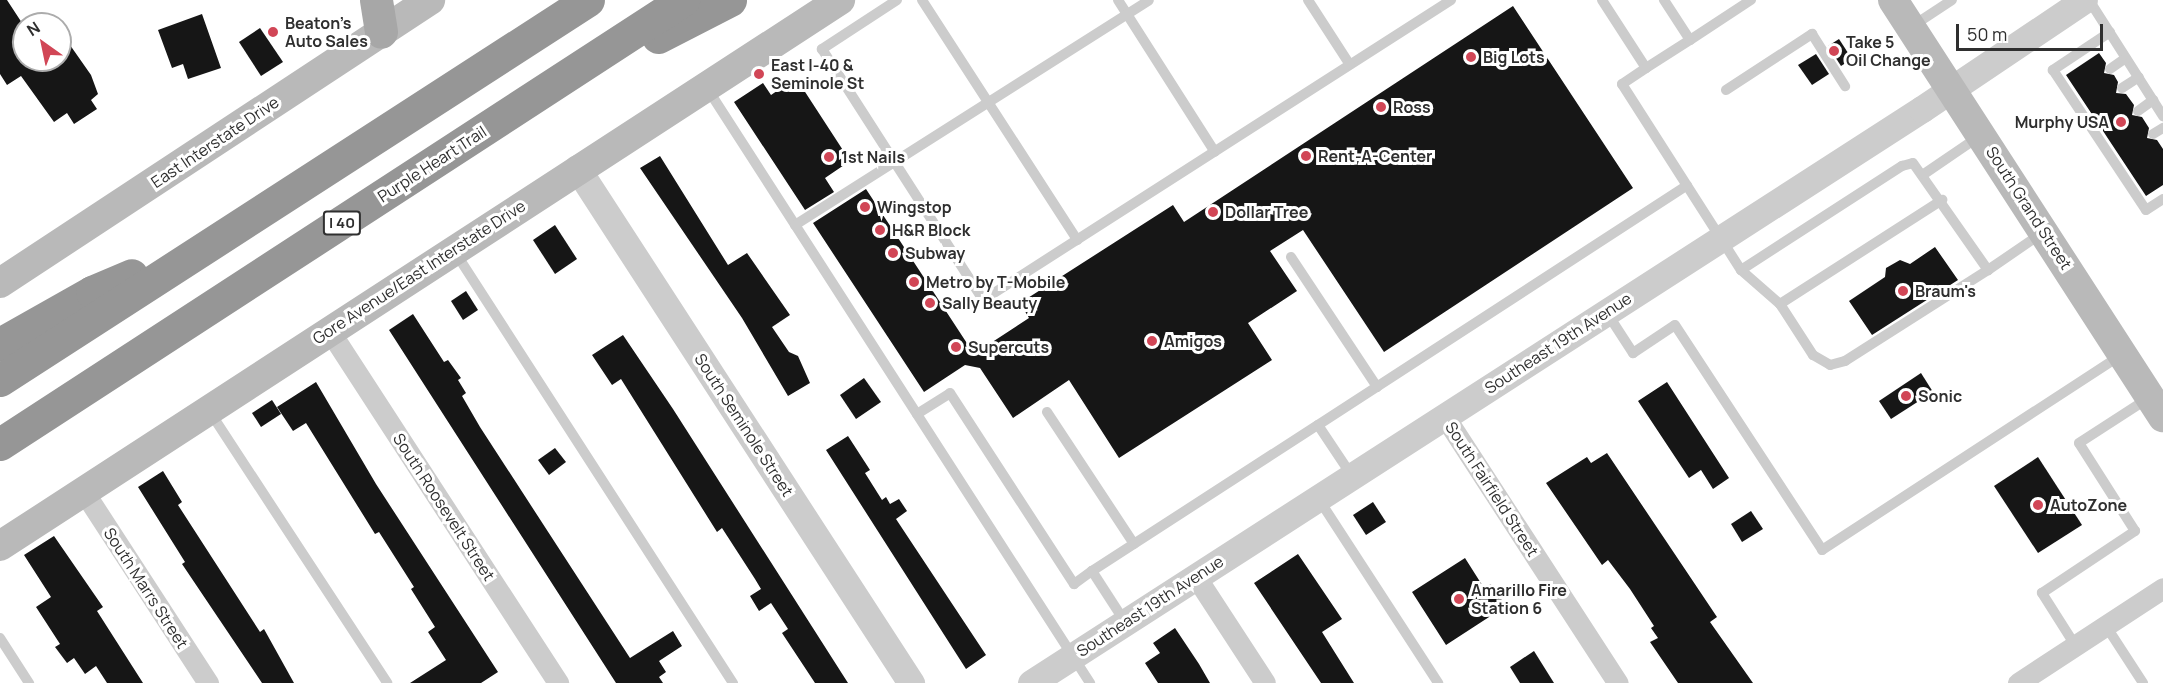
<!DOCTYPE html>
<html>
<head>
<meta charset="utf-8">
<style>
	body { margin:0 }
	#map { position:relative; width:2163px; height:683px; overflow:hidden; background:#fff; font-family:Manrope,sans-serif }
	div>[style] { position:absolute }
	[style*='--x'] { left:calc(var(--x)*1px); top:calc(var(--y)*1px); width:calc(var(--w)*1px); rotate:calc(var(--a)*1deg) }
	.building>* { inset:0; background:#161616 }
	.service>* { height:10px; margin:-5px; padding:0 5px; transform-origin:5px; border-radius:5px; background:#ccc }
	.minor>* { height:21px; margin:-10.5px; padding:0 10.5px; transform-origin:10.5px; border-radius:10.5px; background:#ccc }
	.tertiary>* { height:27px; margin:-13.5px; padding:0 13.5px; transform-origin:13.5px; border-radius:13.5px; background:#ccc }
	.secondary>* { height:30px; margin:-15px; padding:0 15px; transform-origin:15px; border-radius:15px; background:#b9b9b9 }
	.primary>* { height:33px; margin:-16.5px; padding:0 16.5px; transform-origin:16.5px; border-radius:16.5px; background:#a7a7a7 }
	.motorway>* { height:33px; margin:-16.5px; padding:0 16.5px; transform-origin:16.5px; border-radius:16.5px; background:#969696 }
	.dots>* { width:16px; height:16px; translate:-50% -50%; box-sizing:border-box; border:3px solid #fff; border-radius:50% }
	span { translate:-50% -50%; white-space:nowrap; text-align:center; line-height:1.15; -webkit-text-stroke:6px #fff; paint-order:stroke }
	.shield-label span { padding:2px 4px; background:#fff; border:2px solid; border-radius:4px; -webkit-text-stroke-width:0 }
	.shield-label { font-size:15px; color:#2f2f2f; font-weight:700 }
	.poi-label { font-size:16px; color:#2f2f2f; font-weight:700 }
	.left { translate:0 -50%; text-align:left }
	.right { translate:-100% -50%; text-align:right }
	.street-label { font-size:16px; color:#2f2f2f }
	.north { position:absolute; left:12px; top:12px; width:60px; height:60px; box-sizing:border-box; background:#fff; border:2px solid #acacac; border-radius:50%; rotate:327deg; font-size:16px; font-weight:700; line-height:24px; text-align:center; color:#2f2f2f }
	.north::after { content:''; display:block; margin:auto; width:21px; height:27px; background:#d14656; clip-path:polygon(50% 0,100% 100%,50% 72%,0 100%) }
	.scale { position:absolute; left:1956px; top:24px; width:147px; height:27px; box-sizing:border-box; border:3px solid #2f2f2f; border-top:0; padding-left:8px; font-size:18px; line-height:21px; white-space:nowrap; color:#2f2f2f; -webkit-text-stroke:4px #fff; paint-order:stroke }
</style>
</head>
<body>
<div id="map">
	<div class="building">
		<div style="clip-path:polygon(0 0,7px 0,24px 26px,24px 60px,60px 60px,60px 52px,70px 45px,91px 75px,98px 94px,91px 100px,97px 109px,74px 124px,67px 113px,54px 122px,21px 76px,7px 85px,0 74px)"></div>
		<div style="clip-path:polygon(1513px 6px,1633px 188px,1384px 352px,1303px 230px,1270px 251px,1297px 291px,1248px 323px,1272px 360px,1119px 458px,1069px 380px,1013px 418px,980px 368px,965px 365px,924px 392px,813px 223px,866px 189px,974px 354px,1029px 318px,1020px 303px,1173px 205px,1184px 222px)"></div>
		<div style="clip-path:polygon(202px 14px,221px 68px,188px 79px,183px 64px,172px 68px,158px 30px)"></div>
		<div style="clip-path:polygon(260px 28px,283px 62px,261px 76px,239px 42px)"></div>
		<div style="clip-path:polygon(1839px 39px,1852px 59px,1841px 66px,1828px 46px)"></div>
		<div style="clip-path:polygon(2099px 53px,2106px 63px,2104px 73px,2114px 75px,2118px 82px,2116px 93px,2126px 94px,2134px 105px,2132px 115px,2142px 117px,2149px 128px,2147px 138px,2157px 140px,2163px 149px,2163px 185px,2146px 196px,2066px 75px)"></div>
		<div style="clip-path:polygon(1816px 54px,1829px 74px,1812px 85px,1798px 65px)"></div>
		<div style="clip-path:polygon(796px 78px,850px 161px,825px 178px,834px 192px,805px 210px,734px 102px,763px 83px,771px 95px)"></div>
		<div style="clip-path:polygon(660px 156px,728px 265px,747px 253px,790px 315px,772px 327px,789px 352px,798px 356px,810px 383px,788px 396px,742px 318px,640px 168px)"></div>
		<div style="clip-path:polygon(555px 225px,577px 259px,555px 274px,533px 240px)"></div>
		<div style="clip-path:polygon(1935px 247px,1958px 280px,1872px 335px,1849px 301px,1885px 277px,1886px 268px,1900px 260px,1910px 264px)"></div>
		<div style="clip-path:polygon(466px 291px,478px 310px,463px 320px,451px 301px)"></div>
		<div style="clip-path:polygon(413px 314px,444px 362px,448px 360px,461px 378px,458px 380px,466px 393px,462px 396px,480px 427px,630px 658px,673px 631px,682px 646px,659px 661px,666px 672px,659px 677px,663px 683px,616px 683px,389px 330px)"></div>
		<div style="clip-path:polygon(623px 335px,673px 409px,848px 683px,815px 683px,782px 633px,788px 629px,771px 603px,759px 611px,750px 596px,761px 589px,755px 579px,722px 528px,717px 532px,621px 379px,612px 385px,592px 355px)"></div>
		<div style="clip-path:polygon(1921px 373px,1933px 392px,1891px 419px,1879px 401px)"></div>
		<div style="clip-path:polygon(864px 378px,881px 402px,856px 419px,840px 395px)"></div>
		<div style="clip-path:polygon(316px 382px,376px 484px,498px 672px,481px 683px,410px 683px,446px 660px,428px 632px,435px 627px,411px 589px,414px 587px,379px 532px,375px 534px,306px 423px,293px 431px,277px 407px)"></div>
		<div style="clip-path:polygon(1667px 382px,1729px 478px,1713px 489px,1701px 470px,1689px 478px,1638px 401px)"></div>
		<div style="clip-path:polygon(272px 400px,281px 414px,261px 427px,252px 413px)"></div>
		<div style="clip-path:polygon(848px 436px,870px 470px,865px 473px,882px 500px,886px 497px,890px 504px,899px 499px,907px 511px,896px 519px,986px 655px,966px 669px,826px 450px)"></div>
		<div style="clip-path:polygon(555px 448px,566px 462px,549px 475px,538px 460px)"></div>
		<div style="clip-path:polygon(1607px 453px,1717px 617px,1710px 622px,1753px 683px,1678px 683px,1650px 642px,1658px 638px,1651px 628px,1654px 626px,1630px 589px,1608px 560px,1602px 565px,1546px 483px,1587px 457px,1591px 463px)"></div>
		<div style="clip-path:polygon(2038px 457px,2082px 525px,2038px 553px,1994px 486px)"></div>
		<div style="clip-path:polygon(163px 471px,182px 502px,178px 505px,260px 632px,264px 629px,294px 683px,262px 683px,182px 564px,185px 562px,138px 487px)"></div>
		<div style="clip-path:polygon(1373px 502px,1386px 522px,1366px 535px,1353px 515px)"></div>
		<div style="clip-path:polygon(1751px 511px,1763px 529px,1742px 542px,1731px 524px)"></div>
		<div style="clip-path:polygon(54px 536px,103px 607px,97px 611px,143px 683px,107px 683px,96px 666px,85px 674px,74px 658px,67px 663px,55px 647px,60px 644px,36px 607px,51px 597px,24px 555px)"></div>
		<div style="clip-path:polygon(1298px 554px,1342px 619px,1322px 632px,1354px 683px,1321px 683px,1254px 583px)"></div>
		<div style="clip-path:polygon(1465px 558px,1484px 588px,1491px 584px,1506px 606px,1446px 645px,1412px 592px)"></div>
		<div style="clip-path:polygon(1175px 628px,1199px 664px,1210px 683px,1158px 683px,1145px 663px,1160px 653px,1153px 643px)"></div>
		<div style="clip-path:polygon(1534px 651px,1554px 683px,1520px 683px,1510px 667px)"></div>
	</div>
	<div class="service">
		<div style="--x:897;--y:0;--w:90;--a:146.8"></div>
		<div style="--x:822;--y:49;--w:298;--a:57.3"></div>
		<div style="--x:983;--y:300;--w:556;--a:-32.66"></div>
		<div style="--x:922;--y:0;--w:286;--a:57.1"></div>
		<div style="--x:1118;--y:0;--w:180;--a:57.5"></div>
		<div style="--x:1308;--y:0;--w:77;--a:57.1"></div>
		<div style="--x:1602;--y:0;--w:81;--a:57.1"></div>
		<div style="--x:1646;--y:68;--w:52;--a:-32.5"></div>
		<div style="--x:1690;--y:40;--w:48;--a:-123"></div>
		<div style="--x:2089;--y:0;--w:138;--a:57.5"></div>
		<div style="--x:1911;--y:27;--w:49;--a:-33.4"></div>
		<div style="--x:2110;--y:32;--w:69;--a:146.3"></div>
		<div style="--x:2053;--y:70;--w:168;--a:56.4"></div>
		<div style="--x:2146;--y:210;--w:20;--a:-33"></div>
		<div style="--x:1690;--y:40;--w:73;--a:-33.3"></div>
		<div style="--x:1646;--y:68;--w:29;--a:146"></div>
		<div style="--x:1622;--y:84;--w:221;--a:57.4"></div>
		<div style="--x:1741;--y:270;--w:192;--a:-32.9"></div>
		<div style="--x:1902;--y:166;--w:11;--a:-15"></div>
		<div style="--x:1913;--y:163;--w:131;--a:55"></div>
		<div style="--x:1988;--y:270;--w:65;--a:-34.4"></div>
		<div style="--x:2110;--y:69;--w:19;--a:-35"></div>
		<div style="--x:707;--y:88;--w:708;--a:57.23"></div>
		<div style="--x:2122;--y:88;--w:20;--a:-33"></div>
		<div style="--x:1726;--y:90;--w:103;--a:-33.1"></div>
		<div style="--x:1812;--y:34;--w:62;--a:57.6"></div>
		<div style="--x:2138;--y:111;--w:19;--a:-36"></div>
		<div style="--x:2153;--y:134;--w:12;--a:-31"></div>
		<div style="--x:1924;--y:174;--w:65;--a:-34.4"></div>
		<div style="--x:795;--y:225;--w:419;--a:-32.4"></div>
		<div style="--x:455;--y:252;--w:513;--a:57.18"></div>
		<div style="--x:1291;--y:257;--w:156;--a:56.5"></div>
		<div style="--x:1741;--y:270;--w:52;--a:41.1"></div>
		<div style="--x:1780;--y:304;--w:61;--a:57.1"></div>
		<div style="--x:1813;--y:355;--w:20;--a:30"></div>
		<div style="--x:1830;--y:365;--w:16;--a:-15"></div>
		<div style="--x:1845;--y:361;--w:169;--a:-32.5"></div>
		<div style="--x:1780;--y:304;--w:193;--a:-32.7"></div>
		<div style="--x:1607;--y:313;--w:48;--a:57"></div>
		<div style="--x:1633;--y:353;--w:50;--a:-33.7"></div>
		<div style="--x:1675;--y:325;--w:269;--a:56.8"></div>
		<div style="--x:1822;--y:550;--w:356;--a:-33.1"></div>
		<div style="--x:210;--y:412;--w:324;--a:56.8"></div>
		<div style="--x:1047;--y:412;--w:158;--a:56.6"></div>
		<div style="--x:917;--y:414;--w:39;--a:-32"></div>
		<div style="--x:950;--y:393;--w:228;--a:57"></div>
		<div style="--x:1074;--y:584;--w:22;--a:-36"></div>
		<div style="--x:1352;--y:476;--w:61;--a:-123.7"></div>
		<div style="--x:1318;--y:425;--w:440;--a:-33"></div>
		<div style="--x:1318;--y:498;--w:221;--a:57"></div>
		<div style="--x:1125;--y:622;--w:61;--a:-122.9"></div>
		<div style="--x:1092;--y:571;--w:269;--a:-32.9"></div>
		<div style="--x:2106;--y:626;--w:68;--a:57"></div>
		<div style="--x:0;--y:638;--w:54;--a:57.2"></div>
		<div style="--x:2075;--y:645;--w:62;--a:-122.4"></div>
		<div style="--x:2042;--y:593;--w:112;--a:-33.7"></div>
		<div style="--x:2135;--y:531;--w:104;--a:-122.5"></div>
		<div style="--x:2079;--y:443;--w:81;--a:-32.9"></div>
	</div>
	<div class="minor">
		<div style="--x:329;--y:330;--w:421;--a:57"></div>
		<div style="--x:1445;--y:417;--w:317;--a:57"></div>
		<div style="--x:84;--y:492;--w:228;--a:57"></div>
		<div style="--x:1196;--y:577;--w:126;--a:56.9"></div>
		<div style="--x:2018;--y:683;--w:173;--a:-33.2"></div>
	</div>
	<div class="tertiary">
		<div style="--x:577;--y:168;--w:614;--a:57.03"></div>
		<div style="--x:1031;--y:683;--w:1060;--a:-32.79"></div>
		<div style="--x:1922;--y:109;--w:195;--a:-33.9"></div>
	</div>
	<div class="secondary">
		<div style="--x:1893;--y:0;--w:497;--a:57.1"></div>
		<div style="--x:0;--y:283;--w:515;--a:-33.35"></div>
		<div style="--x:0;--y:546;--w:1002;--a:-33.02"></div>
	</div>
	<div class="primary">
		<div style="--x:376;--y:0;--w:32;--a:81"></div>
	</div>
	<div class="motorway">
		<div style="--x:658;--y:37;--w:81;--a:-27.2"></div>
		<div style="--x:0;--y:344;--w:106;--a:-29.5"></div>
		<div style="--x:92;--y:292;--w:43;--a:-23"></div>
		<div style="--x:0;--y:380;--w:700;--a:-32.87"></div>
		<div style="--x:0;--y:444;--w:815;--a:-33.03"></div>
	</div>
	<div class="dots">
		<div style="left:273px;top:32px;background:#d14656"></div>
		<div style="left:1834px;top:51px;background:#d14656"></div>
		<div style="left:1471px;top:57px;background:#d14656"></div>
		<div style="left:759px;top:74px;background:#d14656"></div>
		<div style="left:1381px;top:107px;background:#d14656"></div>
		<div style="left:2121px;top:122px;background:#d14656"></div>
		<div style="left:1306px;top:156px;background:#d14656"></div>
		<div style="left:829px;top:157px;background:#d14656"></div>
		<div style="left:865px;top:207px;background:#d14656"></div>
		<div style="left:1213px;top:212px;background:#d14656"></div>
		<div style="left:880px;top:230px;background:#d14656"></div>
		<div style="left:893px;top:253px;background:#d14656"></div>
		<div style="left:914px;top:282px;background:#d14656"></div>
		<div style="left:1903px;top:291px;background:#d14656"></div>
		<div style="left:930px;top:303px;background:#d14656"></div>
		<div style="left:1152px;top:341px;background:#d14656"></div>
		<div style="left:956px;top:347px;background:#d14656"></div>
		<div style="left:1906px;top:396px;background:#d14656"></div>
		<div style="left:2038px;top:505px;background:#d14656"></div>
		<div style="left:1459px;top:599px;background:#d14656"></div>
	</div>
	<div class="shield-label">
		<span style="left:342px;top:223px">I 40</span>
	</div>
	<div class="poi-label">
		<span class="left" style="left:285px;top:32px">Beaton’s<br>Auto Sales</span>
		<span class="left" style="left:1846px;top:51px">Take 5<br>Oil Change</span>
		<span class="left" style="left:1483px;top:57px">Big Lots</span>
		<span class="left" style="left:771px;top:74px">East I-40 &amp;<br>Seminole St</span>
		<span class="left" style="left:1393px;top:107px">Ross</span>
		<span class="right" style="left:2109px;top:122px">Murphy USA</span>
		<span class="left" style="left:1318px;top:156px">Rent-A-Center</span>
		<span class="left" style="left:841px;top:157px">1st Nails</span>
		<span class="left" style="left:877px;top:207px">Wingstop</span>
		<span class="left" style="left:1225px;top:212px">Dollar Tree</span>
		<span class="left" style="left:892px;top:230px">H&amp;R Block</span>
		<span class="left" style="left:905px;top:253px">Subway</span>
		<span class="left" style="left:926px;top:282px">Metro by T-Mobile</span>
		<span class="left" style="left:1915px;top:291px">Braum's</span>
		<span class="left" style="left:942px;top:303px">Sally Beauty</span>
		<span class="left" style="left:1164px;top:341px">Amigos</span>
		<span class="left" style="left:968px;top:347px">Supercuts</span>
		<span class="left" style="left:1918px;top:396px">Sonic</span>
		<span class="left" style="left:2050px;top:505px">AutoZone</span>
		<span class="left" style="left:1471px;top:599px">Amarillo Fire<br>Station 6</span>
	</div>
	<div class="street-label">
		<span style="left:215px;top:142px;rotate:-34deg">East Interstate Drive</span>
		<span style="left:432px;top:164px;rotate:-33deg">Purple Heart Trail</span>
		<span style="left:2029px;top:208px;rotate:57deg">South Grand Street</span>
		<span style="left:419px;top:272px;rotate:-33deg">Gore Avenue/East Interstate Drive</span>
		<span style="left:1558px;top:343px;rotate:-33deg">Southeast 19th Avenue</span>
		<span style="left:744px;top:425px;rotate:57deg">South Seminole Street</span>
		<span style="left:1492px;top:489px;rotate:57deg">South Fairfield Street</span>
		<span style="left:444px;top:507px;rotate:57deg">South Roosevelt Street</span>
		<span style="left:146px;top:588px;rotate:57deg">South Marrs Street</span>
		<span style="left:1150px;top:606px;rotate:-33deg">Southeast 19th Avenue</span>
	</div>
	<div class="north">N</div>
	<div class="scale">50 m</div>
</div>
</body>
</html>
